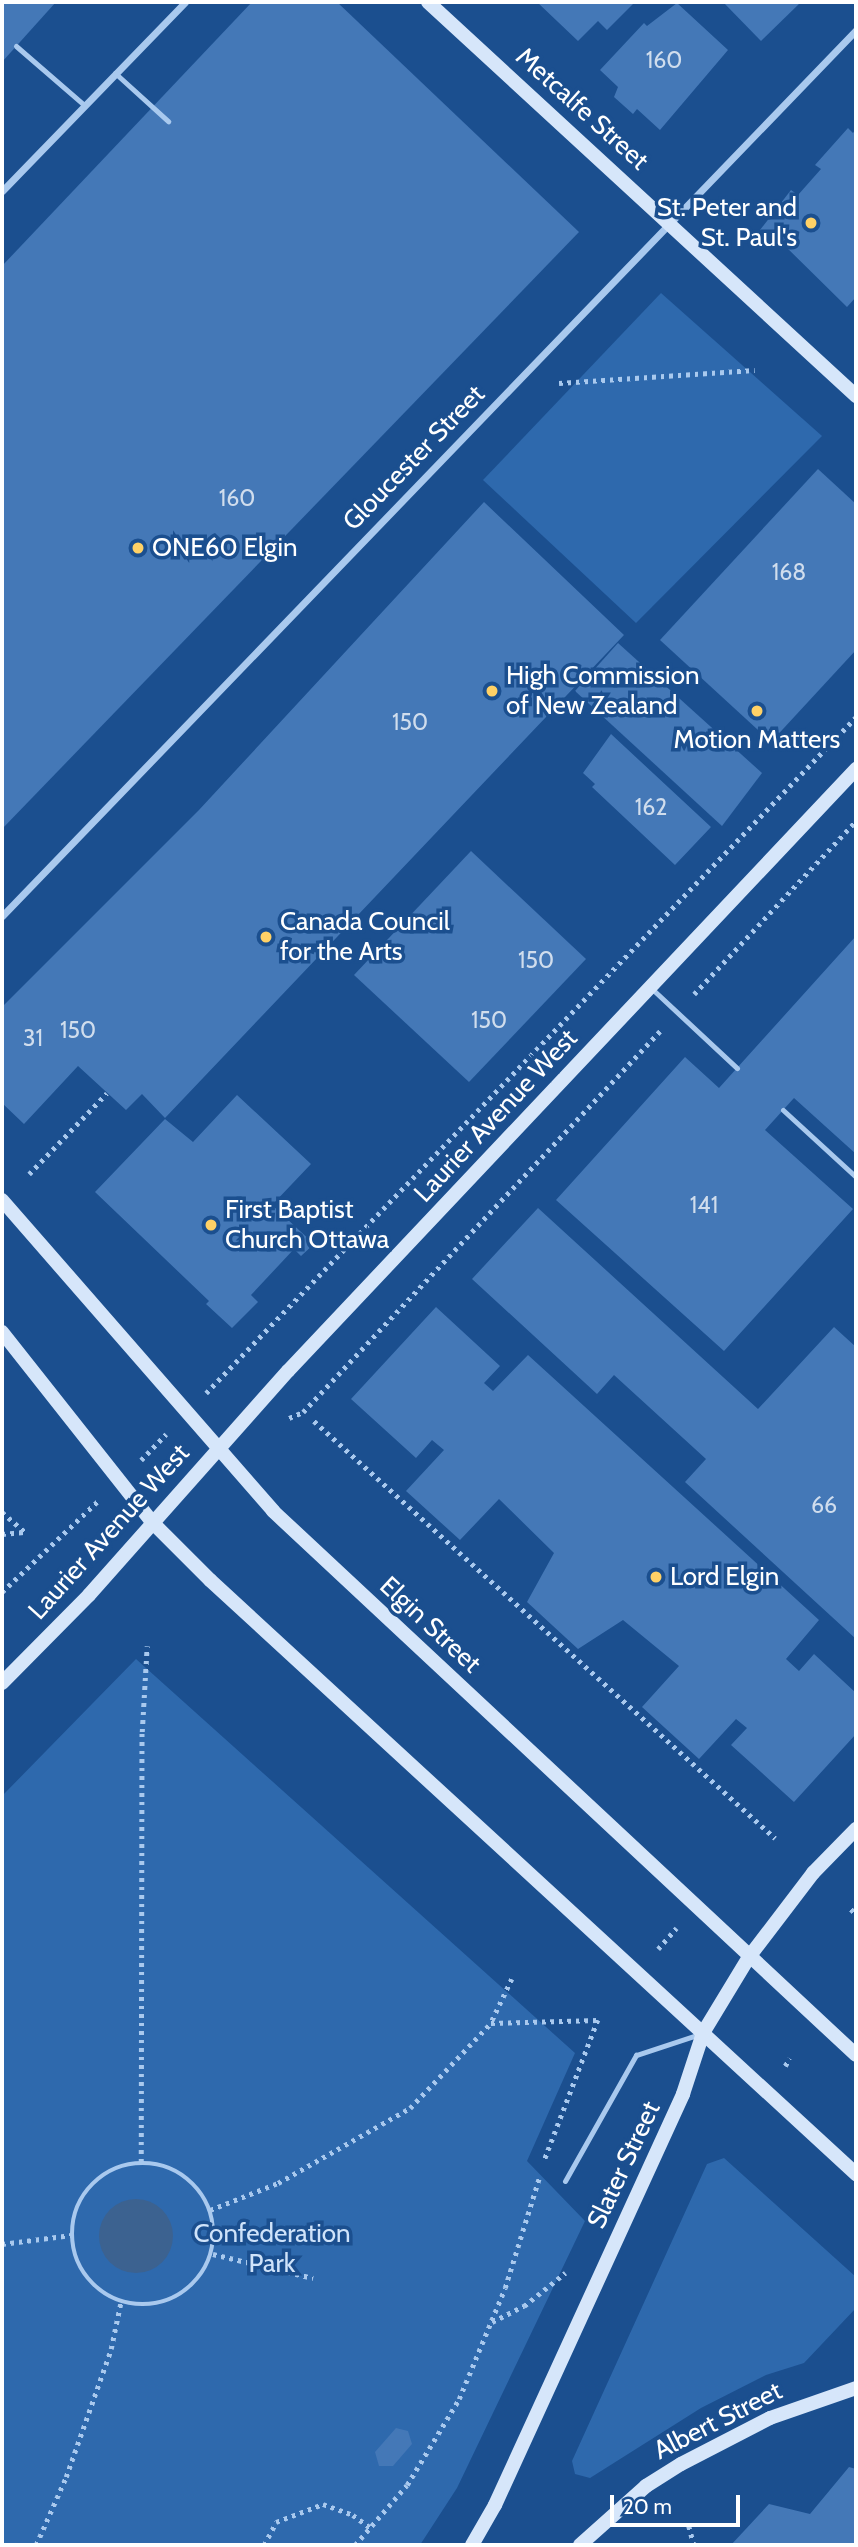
<!DOCTYPE html>
<html>
<head>
<meta charset="utf-8">
<style>
	body { margin:0 }
	#map { position:relative; width:858px; height:2547px; overflow:hidden; background:#1b4f8f; font-family:Cabin,sans-serif }
	div>[style] { position:absolute }
	[style*='--x'] { left:calc(var(--x)*1px); top:calc(var(--y)*1px); width:calc(var(--w)*1px); rotate:calc(var(--a)*1deg) }
	.green>* { inset:0; background:#2e69ad }
	.water>* { inset:0; background:#3c6290 }
	.round { border-radius:50% }
	.building>* { inset:0; background:#4478b7 }
	.path>* { height:4.5px; margin-top:-2.25px; transform-origin:0; background:repeating-linear-gradient(90deg,#a9c9ee 0 3.5px,transparent 0 8.5px) }
	.path>.ring { margin:-2.25px; padding:0; box-sizing:content-box; background:none; border:4.5px solid #a9c9ee; border-radius:50% }
	.lane>* { height:5px; margin:-2.5px; padding:0 2.5px; transform-origin:2.5px; border-radius:2.5px; background:#a9c9ee }
	.street>* { height:7px; margin:-3.5px; padding:0 3.5px; transform-origin:3.5px; border-radius:3.5px; background:#a9c9ee }
	.secondary>* { height:14px; margin:-7px; padding:0 7px; transform-origin:7px; border-radius:7px; background:#d6e6fa }
	.dots>* { width:19px; height:19px; translate:-50% -50%; box-sizing:border-box; border:4px solid #1b4f8f; border-radius:50% }
	span { translate:-50% -50%; white-space:nowrap; text-align:center; line-height:1.15; -webkit-text-stroke:7px #1b4f8f; paint-order:stroke }
	.number-label { font-size:23px; color:#d0dded }
	.number-label span { -webkit-text-stroke-width:0 }
	.street-label { font-size:26px; color:#fff }
	.poi-label { font-size:26px; color:#fff }
	.right { translate:-100% -50%; text-align:right }
	.left { translate:0 -50%; text-align:left }
	.park-label { font-size:26px; color:#cfe3fa }
	.frame { position:absolute; inset:0; border:4px solid #fff; pointer-events:none }
	.scale { position:absolute; left:610px; top:2495px; width:130px; height:32px; box-sizing:border-box; border:4px solid #fff; border-top:0; padding-left:9px; font-size:21px; line-height:24px; white-space:nowrap; color:#fff; -webkit-text-stroke:5px #1b4f8f; paint-order:stroke }
</style>
</head>
<body>
<div id="map">
	<div class="green">
		<div style="clip-path:polygon(661px 293px,822px 436px,636px 623px,483px 480px)"></div>
		<div style="clip-path:polygon(136px 1659px,575px 2053px,527px 2161px,585px 2221px,457px 2488px,420px 2545px,2px 2545px,2px 1796px)"></div>
		<div style="clip-path:polygon(724px 2158px,856px 2277px,856px 2308px,804px 2363px,766px 2375px,701px 2408px,590px 2478px,575px 2474px,572px 2461px,707px 2164px)"></div>
	</div>
	<div class="water">
		<div class="round" style="left:99px;top:2199px;width:74px;height:74px"></div>
	</div>
	<div class="building">
		<div style="clip-path:polygon(2px 2px,56px 2px,2px 62px)"></div>
		<div style="clip-path:polygon(252px 2px,337px 2px,579px 232px,2px 829px,2px 266px)"></div>
		<div style="clip-path:polygon(537px 2px,635px 2px,607px 30px,598px 21px,578px 41px)"></div>
		<div style="clip-path:polygon(723px 2px,801px 2px,761px 41px)"></div>
		<div style="clip-path:polygon(677px 3px,728px 50px,660px 130px,637px 109px,633px 114px,614px 97px,618px 87px,600px 70px,644px 23px,647px 26px)"></div>
		<div style="clip-path:polygon(848px 128px,853px 133px,856px 129px,856px 297px,847px 307px,781px 242px,778px 246px,760px 230px,791px 190px,798px 195px,821px 169px,815px 165px)"></div>
		<div style="clip-path:polygon(818px 469px,856px 504px,856px 650px,771px 742px,660px 640px)"></div>
		<div style="clip-path:polygon(484px 502px,624px 635px,165px 1118px,142px 1094px,126px 1110px,78px 1066px,24px 1124px,2px 1103px,2px 1007px,199px 810px)"></div>
		<div style="clip-path:polygon(618px 643px,762px 773px,722px 826px,575px 691px)"></div>
		<div style="clip-path:polygon(611px 734px,711px 827px,675px 865px,592px 787px,595px 784px,583px 773px)"></div>
		<div style="clip-path:polygon(471px 851px,586px 959px,469px 1082px,354px 975px)"></div>
		<div style="clip-path:polygon(856px 936px,856px 1154px,794px 1098px,765px 1130px,853px 1209px,724px 1351px,556px 1200px,685px 1057px,719px 1088px)"></div>
		<div style="clip-path:polygon(237px 1095px,311px 1164px,272px 1205px,314px 1244px,301px 1256px,294px 1249px,251px 1295px,258px 1302px,232px 1328px,206px 1304px,209px 1301px,95px 1192px,165px 1119px,193px 1142px)"></div>
		<div style="clip-path:polygon(538px 1208px,758px 1409px,834px 1327px,856px 1347px,856px 1639px,685px 1482px,706px 1459px,614px 1375px,597px 1394px,472px 1279px)"></div>
		<div style="clip-path:polygon(436px 1307px,500px 1366px,484px 1383px,493px 1391px,528px 1355px,819px 1620px,786px 1659px,799px 1671px,814px 1654px,856px 1693px,856px 1734px,794px 1802px,731px 1745px,747px 1728px,736px 1719px,699px 1759px,642px 1707px,679px 1666px,623px 1620px,578px 1649px,527px 1602px,554px 1553px,499px 1499px,460px 1540px,406px 1491px,444px 1450px,432px 1440px,416px 1458px,351px 1399px)"></div>
		<div style="clip-path:polygon(396px 2428px,408px 2431px,412px 2444px,393px 2466px,379px 2466px,375px 2452px)"></div>
		<div style="clip-path:polygon(849px 2467px,856px 2469px,856px 2545px,731px 2545px,769px 2504px,810px 2514px)"></div>
	</div>
	<div class="path">
		<div style="--x:559;--y:383;--w:196;--a:-3.8"></div>
		<div style="--x:694;--y:994;--w:237;--a:-46.9"></div>
		<div style="--x:29;--y:1174;--w:112;--a:-46.1"></div>
		<div style="--x:206;--y:1393;--w:938;--a:-46.12"></div>
		<div style="--x:289;--y:1418;--w:15;--a:-23"></div>
		<div style="--x:303;--y:1412;--w:522;--a:-46.86"></div>
		<div style="--x:314;--y:1421;--w:622;--a:42.13"></div>
		<div style="--x:141;--y:1460;--w:36;--a:-46"></div>
		<div style="--x:2;--y:1512;--w:30;--a:41"></div>
		<div style="--x:2;--y:1534;--w:22;--a:-5"></div>
		<div style="--x:2;--y:1592;--w:134;--a:-43.5"></div>
		<div style="--x:851;--y:1909;--w:7;--a:45"></div>
		<div style="--x:658;--y:1949;--w:28;--a:-49"></div>
		<div style="--x:512;--y:1979;--w:49;--a:115.5"></div>
		<div style="--x:491;--y:2023;--w:107;--a:-1.6"></div>
		<div style="--x:598;--y:2020;--w:149;--a:110.9"></div>
		<div style="--x:785;--y:2066;--w:9;--a:-58"></div>
		<div style="--x:141;--y:2162;--w:430;--a:-89.9"></div>
		<div style="--x:142;--y:1732;--w:86;--a:-86.7"></div>
		<div class="ring" style="left:72px;top:2163px;width:137.5px;height:137.5px"></div>
		<div style="--x:210;--y:2210;--w:73;--a:-21.7"></div>
		<div style="--x:278;--y:2183;--w:152;--a:-29.6"></div>
		<div style="--x:410;--y:2108;--w:117;--a:-46.4"></div>
		<div style="--x:2;--y:2244;--w:70;--a:-7.4"></div>
		<div style="--x:213;--y:2254;--w:103;--a:13.5"></div>
		<div style="--x:492;--y:2322;--w:36;--a:-27"></div>
		<div style="--x:524;--y:2306;--w:53;--a:-38.8"></div>
		<div style="--x:689;--y:2526;--w:20;--a:75"></div>
		<div style="--x:36;--y:2545;--w:74;--a:-66.2"></div>
		<div style="--x:66;--y:2477;--w:136;--a:-70.6"></div>
		<div style="--x:111;--y:2349;--w:49;--a:-78.2"></div>
		<div style="--x:264;--y:2545;--w:26;--a:-62"></div>
		<div style="--x:276;--y:2522;--w:50;--a:-21"></div>
		<div style="--x:323;--y:2504;--w:32;--a:20"></div>
		<div style="--x:353;--y:2515;--w:22;--a:36"></div>
		<div style="--x:355;--y:2545;--w:79;--a:-49.1"></div>
		<div style="--x:407;--y:2485;--w:100;--a:-58.8"></div>
		<div style="--x:459;--y:2399;--w:120;--a:-67.5"></div>
		<div style="--x:505;--y:2288;--w:115;--a:-72.8"></div>
	</div>
	<div class="lane">
		<div style="--x:16;--y:46;--w:90;--a:40.9"></div>
		<div style="--x:115;--y:73;--w:72;--a:42.2"></div>
		<div style="--x:650;--y:987;--w:119;--a:43"></div>
		<div style="--x:783;--y:1110;--w:99;--a:42.5"></div>
		<div style="--x:565;--y:2181;--w:145;--a:-60.6"></div>
		<div style="--x:636;--y:2055;--w:67;--a:-18.2"></div>
	</div>
	<div class="street">
		<div style="--x:2;--y:191;--w:263;--a:-45.9"></div>
		<div style="--x:2;--y:916;--w:1231;--a:-46.05"></div>
	</div>
	<div class="secondary">
		<div style="--x:428;--y:2;--w:582;--a:42.63"></div>
		<div style="--x:2;--y:1200;--w:413;--a:48.9"></div>
		<div style="--x:273;--y:1511;--w:797;--a:43.02"></div>
		<div style="--x:2;--y:1332;--w:243;--a:51.7"></div>
		<div style="--x:153;--y:1523;--w:81;--a:45"></div>
		<div style="--x:210;--y:1580;--w:878;--a:42.6"></div>
		<div style="--x:2;--y:1683;--w:124;--a:-45.3"></div>
		<div style="--x:89;--y:1595;--w:300;--a:-48.4"></div>
		<div style="--x:288;--y:1371;--w:828;--a:-46.66"></div>
		<div style="--x:472;--y:2545;--w:46;--a:-60.1"></div>
		<div style="--x:495;--y:2505;--w:452;--a:-65.4"></div>
		<div style="--x:683;--y:2094;--w:64;--a:-71.8"></div>
		<div style="--x:703;--y:2033;--w:89;--a:-58.8"></div>
		<div style="--x:749;--y:1957;--w:106;--a:-52.7"></div>
		<div style="--x:813;--y:1873;--w:62;--a:-45.7"></div>
		<div style="--x:580;--y:2545;--w:89;--a:-41.8"></div>
		<div style="--x:646;--y:2486;--w:41;--a:-32.2"></div>
		<div style="--x:681;--y:2464;--w:100;--a:-27.3"></div>
		<div style="--x:770;--y:2418;--w:91;--a:-19.2"></div>
	</div>
	<div class="dots">
		<div style="left:811px;top:223px;background:#ffd166"></div>
		<div style="left:138px;top:548px;background:#ffd166"></div>
		<div style="left:492px;top:691px;background:#ffd166"></div>
		<div style="left:757px;top:711px;background:#ffd166"></div>
		<div style="left:266px;top:937px;background:#ffd166"></div>
		<div style="left:211px;top:1225px;background:#ffd166"></div>
		<div style="left:656px;top:1577px;background:#ffd166"></div>
	</div>
	<div class="number-label">
		<span style="left:664px;top:60px">160</span>
		<span style="left:237px;top:498px">160</span>
		<span style="left:789px;top:572px">168</span>
		<span style="left:410px;top:722px">150</span>
		<span style="left:651px;top:807px">162</span>
		<span style="left:536px;top:960px">150</span>
		<span style="left:489px;top:1020px">150</span>
		<span style="left:78px;top:1030px">150</span>
		<span style="left:33px;top:1038px">31</span>
		<span style="left:704px;top:1205px">141</span>
		<span style="left:824px;top:1505px">66</span>
	</div>
	<div class="street-label">
		<span style="left:582px;top:109px;rotate:42deg">Metcalfe Street</span>
		<span style="left:414px;top:458px;rotate:-46deg">Gloucester Street</span>
		<span style="left:496px;top:1116px;rotate:-47deg">Laurier Avenue West</span>
		<span style="left:109px;top:1532px;rotate:-48deg">Laurier Avenue West</span>
		<span style="left:430px;top:1625px;rotate:43deg">Elgin Street</span>
		<span style="left:624px;top:2165px;rotate:-65deg">Slater Street</span>
		<span style="left:718px;top:2421px;rotate:-27deg">Albert Street</span>
	</div>
	<div class="poi-label">
		<span class="right" style="left:797px;top:223px">St. Peter and<br>St. Paul's</span>
		<span class="left" style="left:152px;top:548px">ONE60 Elgin</span>
		<span class="left" style="left:506px;top:691px">High Commission<br>of New Zealand</span>
		<span style="left:757px;top:740px">Motion Matters</span>
		<span class="left" style="left:280px;top:937px">Canada Council<br>for the Arts</span>
		<span class="left" style="left:225px;top:1225px">First Baptist<br>Church Ottawa</span>
		<span class="left" style="left:670px;top:1577px">Lord Elgin</span>
	</div>
	<div class="park-label">
		<span style="left:272px;top:2249px">Confederation<br>Park</span>
	</div>
	<div class="frame"></div>
	<div class="scale">20 m</div>
</div>
</body>
</html>
